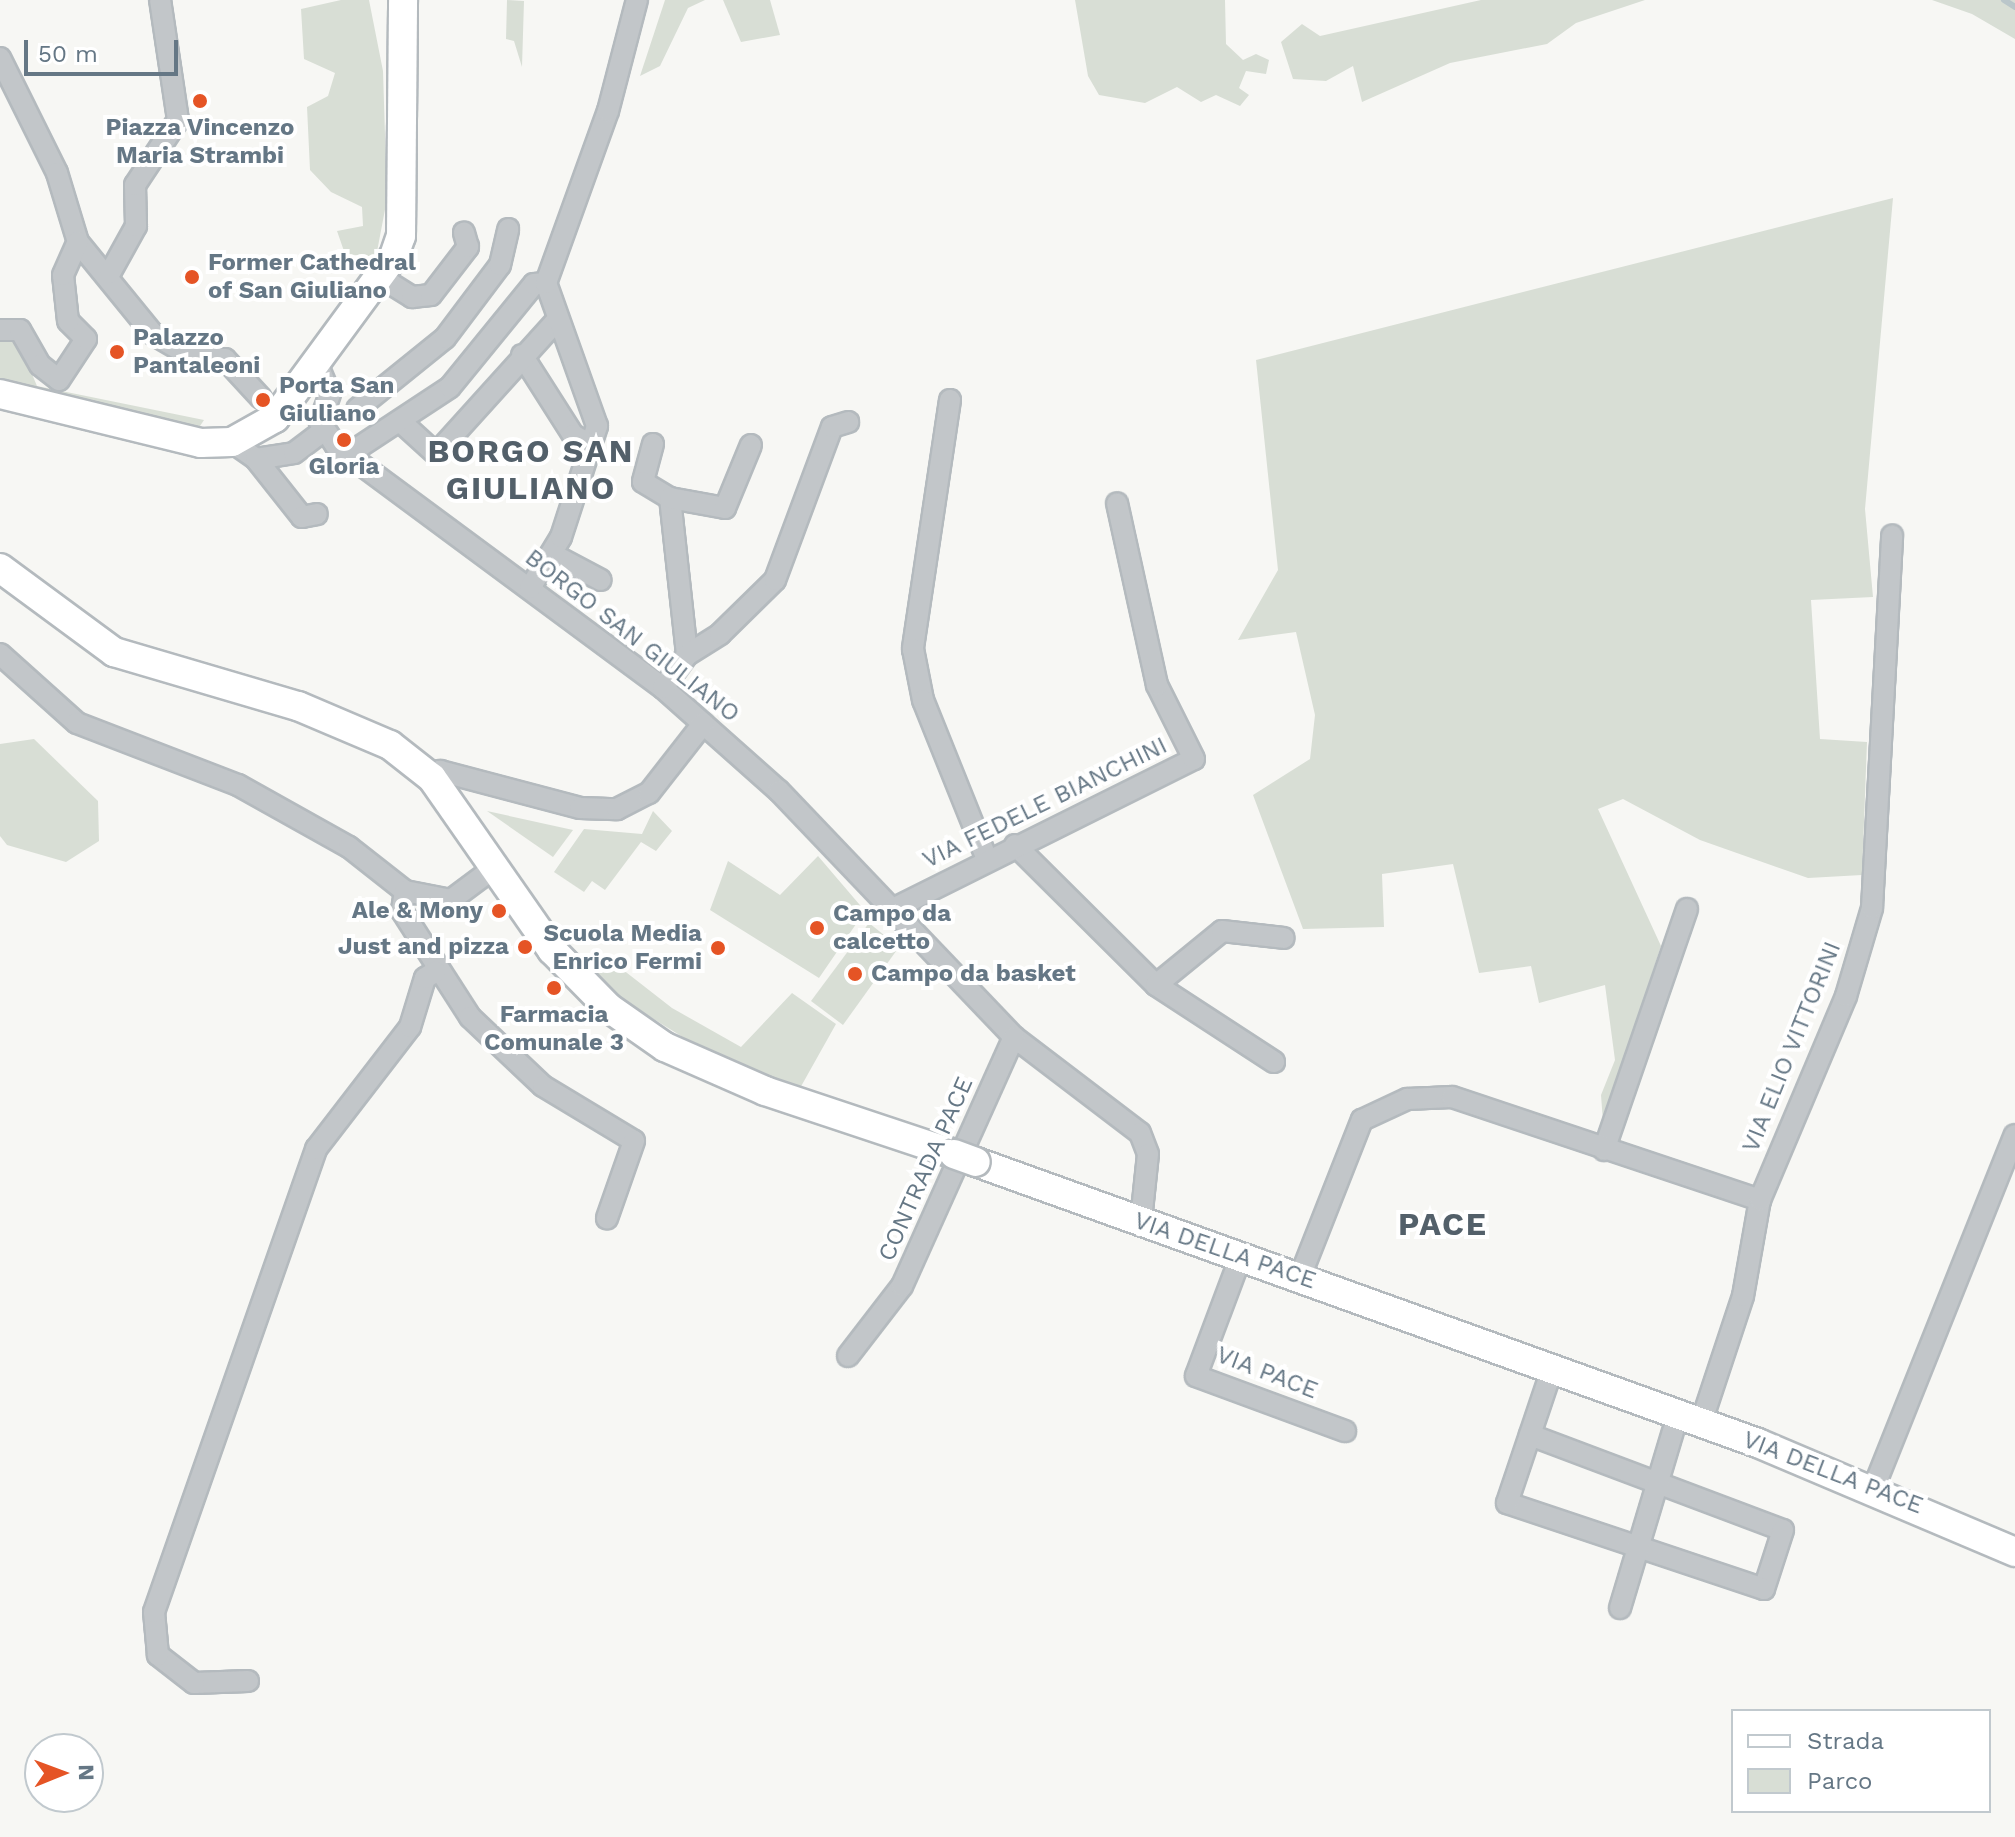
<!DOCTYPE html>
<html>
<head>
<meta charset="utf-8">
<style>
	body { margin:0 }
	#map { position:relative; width:2015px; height:1837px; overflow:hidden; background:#f7f7f4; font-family:"Work Sans",sans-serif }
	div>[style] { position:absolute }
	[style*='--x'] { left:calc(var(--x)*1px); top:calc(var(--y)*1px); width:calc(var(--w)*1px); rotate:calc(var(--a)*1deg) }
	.green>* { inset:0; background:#d8ded5 }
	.stream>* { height:6px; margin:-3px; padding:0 3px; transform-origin:3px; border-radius:3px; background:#bac6ca }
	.roads { filter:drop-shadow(2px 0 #b4babe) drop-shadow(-2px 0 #b4babe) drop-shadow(0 2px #b4babe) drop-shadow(0 -2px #b4babe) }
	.street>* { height:20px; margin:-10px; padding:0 10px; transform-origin:10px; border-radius:10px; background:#c2c6c9 }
	.secondary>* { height:28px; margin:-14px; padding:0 14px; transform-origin:14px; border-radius:14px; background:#fff }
	.bridges { filter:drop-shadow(2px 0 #b4babe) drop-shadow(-2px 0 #b4babe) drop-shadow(0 2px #b4babe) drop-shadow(0 -2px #b4babe) }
	.secondary-bridge>* { height:28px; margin:-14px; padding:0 14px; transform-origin:14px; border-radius:14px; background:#fff }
	.dots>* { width:22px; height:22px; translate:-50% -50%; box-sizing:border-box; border:4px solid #fff; border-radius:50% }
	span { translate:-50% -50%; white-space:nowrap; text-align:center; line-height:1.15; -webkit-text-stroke:8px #fff; paint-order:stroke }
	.poi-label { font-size:24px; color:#657785; font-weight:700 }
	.left { translate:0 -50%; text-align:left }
	.right { translate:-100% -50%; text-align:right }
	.street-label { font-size:24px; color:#657785 }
	.district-label { font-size:32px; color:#53606a; font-weight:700; letter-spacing:2px }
	.legend { position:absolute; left:1731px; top:1709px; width:260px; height:104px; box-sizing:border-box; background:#fff; border:2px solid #c1c9ce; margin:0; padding:10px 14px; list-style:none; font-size:24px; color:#657785 }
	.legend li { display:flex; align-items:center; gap:16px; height:40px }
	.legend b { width:40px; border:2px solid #c1c9ce }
	.north { position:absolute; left:24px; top:1733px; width:80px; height:80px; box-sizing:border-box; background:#fff; border:2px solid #c1c9ce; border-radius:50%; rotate:89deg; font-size:22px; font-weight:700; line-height:32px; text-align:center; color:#657785 }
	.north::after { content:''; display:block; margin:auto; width:28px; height:36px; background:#e55425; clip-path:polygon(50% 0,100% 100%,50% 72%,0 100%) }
	.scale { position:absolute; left:24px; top:40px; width:154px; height:36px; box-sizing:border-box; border:4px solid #657785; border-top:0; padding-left:10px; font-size:24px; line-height:28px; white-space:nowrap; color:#657785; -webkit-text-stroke:6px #fff; paint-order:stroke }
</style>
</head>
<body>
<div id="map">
	<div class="green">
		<div style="clip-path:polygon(341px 0,369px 0,383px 71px,387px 199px,376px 257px,345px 254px,337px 231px,363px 226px,362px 207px,331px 192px,310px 170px,307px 107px,328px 96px,335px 73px,304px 59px,301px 9px)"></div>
		<div style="clip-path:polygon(507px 0,524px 1px,522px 67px,514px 41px,506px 39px)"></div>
		<div style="clip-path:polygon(665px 0,705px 0,688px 8px,660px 66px,640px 76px)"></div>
		<div style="clip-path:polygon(723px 0,770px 0,780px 35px,741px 42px)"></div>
		<div style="clip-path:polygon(1075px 0,1225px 0,1226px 44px,1243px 60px,1256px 54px,1269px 60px,1266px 74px,1246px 71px,1239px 88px,1249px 95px,1240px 106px,1216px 95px,1201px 102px,1177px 87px,1145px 103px,1099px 95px,1088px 76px)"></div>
		<div style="clip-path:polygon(1481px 0,1645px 0,1576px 23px,1547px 44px,1450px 63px,1362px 102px,1353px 66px,1326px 81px,1293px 79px,1281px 42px,1302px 24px,1320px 36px)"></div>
		<div style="clip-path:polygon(1932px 0,2015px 0,2015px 39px,1972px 14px)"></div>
		<div style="clip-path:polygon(1893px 198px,1865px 509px,1873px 597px,1811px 600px,1820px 739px,1867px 742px,1862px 875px,1808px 878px,1700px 840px,1623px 799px,1598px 809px,1661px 946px,1603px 1122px,1601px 1095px,1615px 1060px,1605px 985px,1539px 1003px,1531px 966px,1479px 973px,1453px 864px,1382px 874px,1384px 927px,1303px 929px,1253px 795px,1310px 759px,1315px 715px,1296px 632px,1238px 640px,1278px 570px,1256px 360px)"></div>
		<div style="clip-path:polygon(16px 336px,37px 386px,204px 420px,198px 429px,0 378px,0 337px)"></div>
		<div style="clip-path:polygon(34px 739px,98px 801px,99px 841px,66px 862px,7px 845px,0 836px,0 744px)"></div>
		<div style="clip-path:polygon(487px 811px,573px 830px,553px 857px)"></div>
		<div style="clip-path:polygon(653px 811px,672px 831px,656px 851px,641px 842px,605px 890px,592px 881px,584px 892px,554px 872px,584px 829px,642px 834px)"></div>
		<div style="clip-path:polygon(818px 856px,865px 911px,819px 978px,710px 910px,728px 861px,780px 895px)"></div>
		<div style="clip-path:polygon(869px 923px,899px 947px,843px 1025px,811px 1001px)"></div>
		<div style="clip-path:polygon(595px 948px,672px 1008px,741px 1047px,792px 993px,836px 1024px,799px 1090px,731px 1067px,578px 972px)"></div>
	</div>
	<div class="stream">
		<div style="--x:2004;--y:0;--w:13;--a:32"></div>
	</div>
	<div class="roads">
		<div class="street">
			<div style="--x:0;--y:58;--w:128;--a:63.6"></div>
			<div style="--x:57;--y:173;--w:72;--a:73.1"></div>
			<div style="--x:78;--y:242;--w:119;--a:50.8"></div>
			<div style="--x:153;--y:334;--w:50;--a:30.2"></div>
			<div style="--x:196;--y:359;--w:29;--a:0"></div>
			<div style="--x:225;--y:359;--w:53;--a:47.3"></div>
			<div style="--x:110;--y:273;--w:54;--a:-61"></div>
			<div style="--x:136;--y:226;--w:41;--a:-91.4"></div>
			<div style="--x:135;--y:185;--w:78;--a:-56.5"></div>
			<div style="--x:178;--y:120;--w:121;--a:-98.5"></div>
			<div style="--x:380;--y:277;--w:38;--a:32"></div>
			<div style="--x:412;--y:297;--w:19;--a:-6"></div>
			<div style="--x:431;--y:295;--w:61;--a:-52.4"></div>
			<div style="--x:468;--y:247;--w:15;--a:-106"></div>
			<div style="--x:0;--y:330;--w:20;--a:0"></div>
			<div style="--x:20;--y:330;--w:40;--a:60.3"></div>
			<div style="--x:40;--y:365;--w:24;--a:38"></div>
			<div style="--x:59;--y:380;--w:49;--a:-56.6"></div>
			<div style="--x:86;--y:339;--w:25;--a:-135"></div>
			<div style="--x:68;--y:321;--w:46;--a:-96.2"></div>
			<div style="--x:63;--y:275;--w:36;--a:-66"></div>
			<div style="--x:325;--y:355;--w:13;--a:122"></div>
			<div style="--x:318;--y:366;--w:30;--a:67"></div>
			<div style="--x:330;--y:394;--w:30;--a:110"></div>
			<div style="--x:320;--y:422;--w:29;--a:56"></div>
			<div style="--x:336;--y:446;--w:407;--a:36.5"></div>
			<div style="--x:663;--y:688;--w:155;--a:41.6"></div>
			<div style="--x:779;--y:791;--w:340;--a:46.3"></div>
			<div style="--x:1014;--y:1037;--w:158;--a:37.3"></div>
			<div style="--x:1140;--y:1133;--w:22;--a:69"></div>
			<div style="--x:1148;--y:1154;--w:67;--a:96"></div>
			<div style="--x:522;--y:355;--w:95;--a:57.5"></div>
			<div style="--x:573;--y:435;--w:22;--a:30"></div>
			<div style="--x:950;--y:400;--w:252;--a:98.5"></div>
			<div style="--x:913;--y:649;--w:52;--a:78.9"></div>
			<div style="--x:923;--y:700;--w:171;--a:68.1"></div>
			<div style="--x:357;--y:409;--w:113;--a:-38.9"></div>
			<div style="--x:445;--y:338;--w:91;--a:-53"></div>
			<div style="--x:500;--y:265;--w:37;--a:-77"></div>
			<div style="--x:401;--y:422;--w:47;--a:42.4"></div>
			<div style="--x:436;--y:454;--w:182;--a:-47.9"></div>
			<div style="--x:232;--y:442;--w:29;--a:35"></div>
			<div style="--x:256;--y:459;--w:38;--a:-9"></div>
			<div style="--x:294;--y:453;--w:36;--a:-37"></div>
			<div style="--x:653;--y:444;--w:39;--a:105"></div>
			<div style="--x:643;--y:482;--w:31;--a:31"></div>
			<div style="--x:670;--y:498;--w:158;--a:83.8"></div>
			<div style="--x:347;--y:455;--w:123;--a:-33.4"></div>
			<div style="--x:450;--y:387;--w:133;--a:-50.8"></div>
			<div style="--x:534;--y:284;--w:12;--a:-5"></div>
			<div style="--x:256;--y:459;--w:74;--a:51.6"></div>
			<div style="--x:302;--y:517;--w:15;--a:-11"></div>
			<div style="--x:670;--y:498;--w:56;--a:10.3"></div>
			<div style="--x:725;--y:508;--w:68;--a:-67.6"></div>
			<div style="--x:552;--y:554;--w:55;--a:28"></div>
			<div style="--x:530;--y:588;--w:60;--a:-58.7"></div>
			<div style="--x:561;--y:537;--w:117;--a:-72"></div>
			<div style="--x:597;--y:426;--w:152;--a:-109.6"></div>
			<div style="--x:546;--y:283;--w:183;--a:-70.2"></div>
			<div style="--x:608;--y:111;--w:115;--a:-75.4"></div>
			<div style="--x:0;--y:654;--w:103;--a:41.9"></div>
			<div style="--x:77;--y:723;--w:173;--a:21.1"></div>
			<div style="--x:238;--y:785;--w:127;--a:29.2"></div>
			<div style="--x:349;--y:847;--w:71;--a:38.2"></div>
			<div style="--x:405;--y:891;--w:47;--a:11.1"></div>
			<div style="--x:451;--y:900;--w:54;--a:-36.7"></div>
			<div style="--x:663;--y:688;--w:41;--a:-54"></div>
			<div style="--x:687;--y:655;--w:39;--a:-32"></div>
			<div style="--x:720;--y:634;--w:77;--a:-44.5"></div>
			<div style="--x:775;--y:580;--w:163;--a:-69.6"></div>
			<div style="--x:832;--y:427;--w:17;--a:-17"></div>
			<div style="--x:432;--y:778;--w:11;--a:-41"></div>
			<div style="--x:440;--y:771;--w:145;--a:14.8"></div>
			<div style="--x:580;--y:808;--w:37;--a:2"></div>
			<div style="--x:617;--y:809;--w:36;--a:-27"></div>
			<div style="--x:649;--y:793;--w:88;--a:-52"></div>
			<div style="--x:1015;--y:845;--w:199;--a:44.8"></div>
			<div style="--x:1156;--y:985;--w:141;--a:33.1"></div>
			<div style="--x:405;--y:891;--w:20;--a:99"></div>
			<div style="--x:402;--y:911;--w:126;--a:57.3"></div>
			<div style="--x:470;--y:1017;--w:100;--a:43.4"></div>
			<div style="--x:543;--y:1086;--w:106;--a:31.1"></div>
			<div style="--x:634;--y:1141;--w:82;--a:109.3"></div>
			<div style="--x:893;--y:909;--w:336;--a:-26.5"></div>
			<div style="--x:1194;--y:759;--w:83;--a:-116.6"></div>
			<div style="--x:1157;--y:685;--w:186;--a:-102.4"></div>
			<div style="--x:1156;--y:985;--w:85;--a:-39.3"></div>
			<div style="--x:1222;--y:931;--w:62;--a:6.4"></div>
			<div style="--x:1604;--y:1150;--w:255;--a:-71"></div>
			<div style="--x:1241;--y:1256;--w:128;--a:110.6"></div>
			<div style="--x:1196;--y:1376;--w:159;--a:20.3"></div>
			<div style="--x:1300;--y:1277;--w:169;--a:-68.5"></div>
			<div style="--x:1362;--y:1120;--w:50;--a:-25"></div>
			<div style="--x:1407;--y:1099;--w:45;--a:-2.5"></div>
			<div style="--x:1452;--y:1097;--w:325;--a:18.5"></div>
			<div style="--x:848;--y:1356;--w:88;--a:-52.4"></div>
			<div style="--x:902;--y:1286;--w:273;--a:-65.8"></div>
			<div style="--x:1701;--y:1423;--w:134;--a:-71.7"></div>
			<div style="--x:1743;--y:1296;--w:97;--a:-80"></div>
			<div style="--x:1760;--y:1200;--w:221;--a:-67.1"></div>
			<div style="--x:1846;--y:996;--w:92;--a:-73.5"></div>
			<div style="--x:1872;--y:908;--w:373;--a:-86.9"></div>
			<div style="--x:1530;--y:1435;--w:270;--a:20.6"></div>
			<div style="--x:1783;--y:1530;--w:62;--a:107.9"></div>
			<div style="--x:1764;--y:1589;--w:271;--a:-161.5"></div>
			<div style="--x:1507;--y:1503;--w:141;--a:-71.4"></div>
			<div style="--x:1874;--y:1487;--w:379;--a:-68.2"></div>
			<div style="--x:1620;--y:1608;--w:185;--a:-73.3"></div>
			<div style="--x:248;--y:1681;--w:54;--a:177.9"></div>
			<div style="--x:194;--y:1683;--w:46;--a:-142.1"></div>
			<div style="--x:158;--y:1655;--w:43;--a:-95.3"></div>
			<div style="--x:154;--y:1612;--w:491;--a:-70.7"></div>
			<div style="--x:316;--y:1149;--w:154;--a:-52.4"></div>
			<div style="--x:410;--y:1027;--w:51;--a:-73"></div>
			<div style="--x:425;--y:978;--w:12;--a:-31"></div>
		</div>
		<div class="secondary">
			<div style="--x:0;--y:394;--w:207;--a:13.7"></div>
			<div style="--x:201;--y:443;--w:31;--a:-2"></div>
			<div style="--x:232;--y:442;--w:49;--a:-29.2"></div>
			<div style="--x:275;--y:418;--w:201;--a:-53.7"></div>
			<div style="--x:394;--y:256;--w:21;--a:-71"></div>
			<div style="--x:401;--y:236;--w:236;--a:-89.5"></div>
			<div style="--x:0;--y:568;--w:142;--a:36.4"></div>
			<div style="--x:114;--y:652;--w:192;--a:16.4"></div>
			<div style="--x:298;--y:706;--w:100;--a:23"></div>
			<div style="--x:390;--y:745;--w:53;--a:38.2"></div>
			<div style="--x:432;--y:778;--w:210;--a:55.1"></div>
			<div style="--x:552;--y:950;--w:81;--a:45.5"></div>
			<div style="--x:609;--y:1008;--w:68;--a:34.9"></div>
			<div style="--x:665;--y:1047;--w:109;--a:23.7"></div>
			<div style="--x:765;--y:1091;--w:199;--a:18.4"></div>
			<div style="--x:976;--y:1162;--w:831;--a:19.77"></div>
			<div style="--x:1758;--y:1443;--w:279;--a:23"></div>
		</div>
	</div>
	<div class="bridges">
		<div class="secondary-bridge">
			<div style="--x:954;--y:1154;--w:23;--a:20"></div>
		</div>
	</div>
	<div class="dots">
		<div style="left:200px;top:101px;background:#e55425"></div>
		<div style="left:192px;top:277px;background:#e55425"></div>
		<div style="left:117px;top:352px;background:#e55425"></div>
		<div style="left:263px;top:400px;background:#e55425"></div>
		<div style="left:344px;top:440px;background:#e55425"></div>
		<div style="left:499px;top:911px;background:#e55425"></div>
		<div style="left:817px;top:928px;background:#e55425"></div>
		<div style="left:525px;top:947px;background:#e55425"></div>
		<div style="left:718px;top:948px;background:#e55425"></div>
		<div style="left:855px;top:974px;background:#e55425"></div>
		<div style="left:554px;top:988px;background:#e55425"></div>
	</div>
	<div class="poi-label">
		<span style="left:200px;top:142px">Piazza Vincenzo<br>Maria Strambi</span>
		<span class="left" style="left:208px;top:277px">Former Cathedral<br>of San Giuliano</span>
		<span class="left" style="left:133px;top:352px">Palazzo<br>Pantaleoni</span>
		<span class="left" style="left:279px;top:400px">Porta San<br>Giuliano</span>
		<span style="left:344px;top:467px">Gloria</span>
		<span class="right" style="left:483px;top:911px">Ale &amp; Mony</span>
		<span class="left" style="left:833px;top:928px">Campo da<br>calcetto</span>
		<span class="right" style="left:702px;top:948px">Scuola Media<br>Enrico Fermi</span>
		<span class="right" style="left:509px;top:947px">Just and pizza</span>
		<span class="left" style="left:871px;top:974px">Campo da basket</span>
		<span style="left:554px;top:1029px">Farmacia<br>Comunale 3</span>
	</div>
	<div class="street-label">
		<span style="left:632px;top:636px;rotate:38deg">BORGO SAN GIULIANO</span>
		<span style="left:1045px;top:803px;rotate:-26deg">VIA FEDELE BIANCHINI</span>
		<span style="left:1792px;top:1047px;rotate:-68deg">VIA ELIO VITTORINI</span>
		<span style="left:926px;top:1169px;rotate:-66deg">CONTRADA PACE</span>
		<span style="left:1225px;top:1251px;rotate:19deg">VIA DELLA PACE</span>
		<span style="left:1267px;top:1373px;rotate:21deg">VIA PACE</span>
		<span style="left:1833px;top:1473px;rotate:21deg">VIA DELLA PACE</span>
	</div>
	<div class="district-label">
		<span style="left:531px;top:470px">BORGO SAN<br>GIULIANO</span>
		<span style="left:1443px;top:1224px">PACE</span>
	</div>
	<ul class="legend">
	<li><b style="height:10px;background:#fff"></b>Strada</li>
	<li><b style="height:22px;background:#d8ded5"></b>Parco</li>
	</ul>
	<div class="north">N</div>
	<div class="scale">50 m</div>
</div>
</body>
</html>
